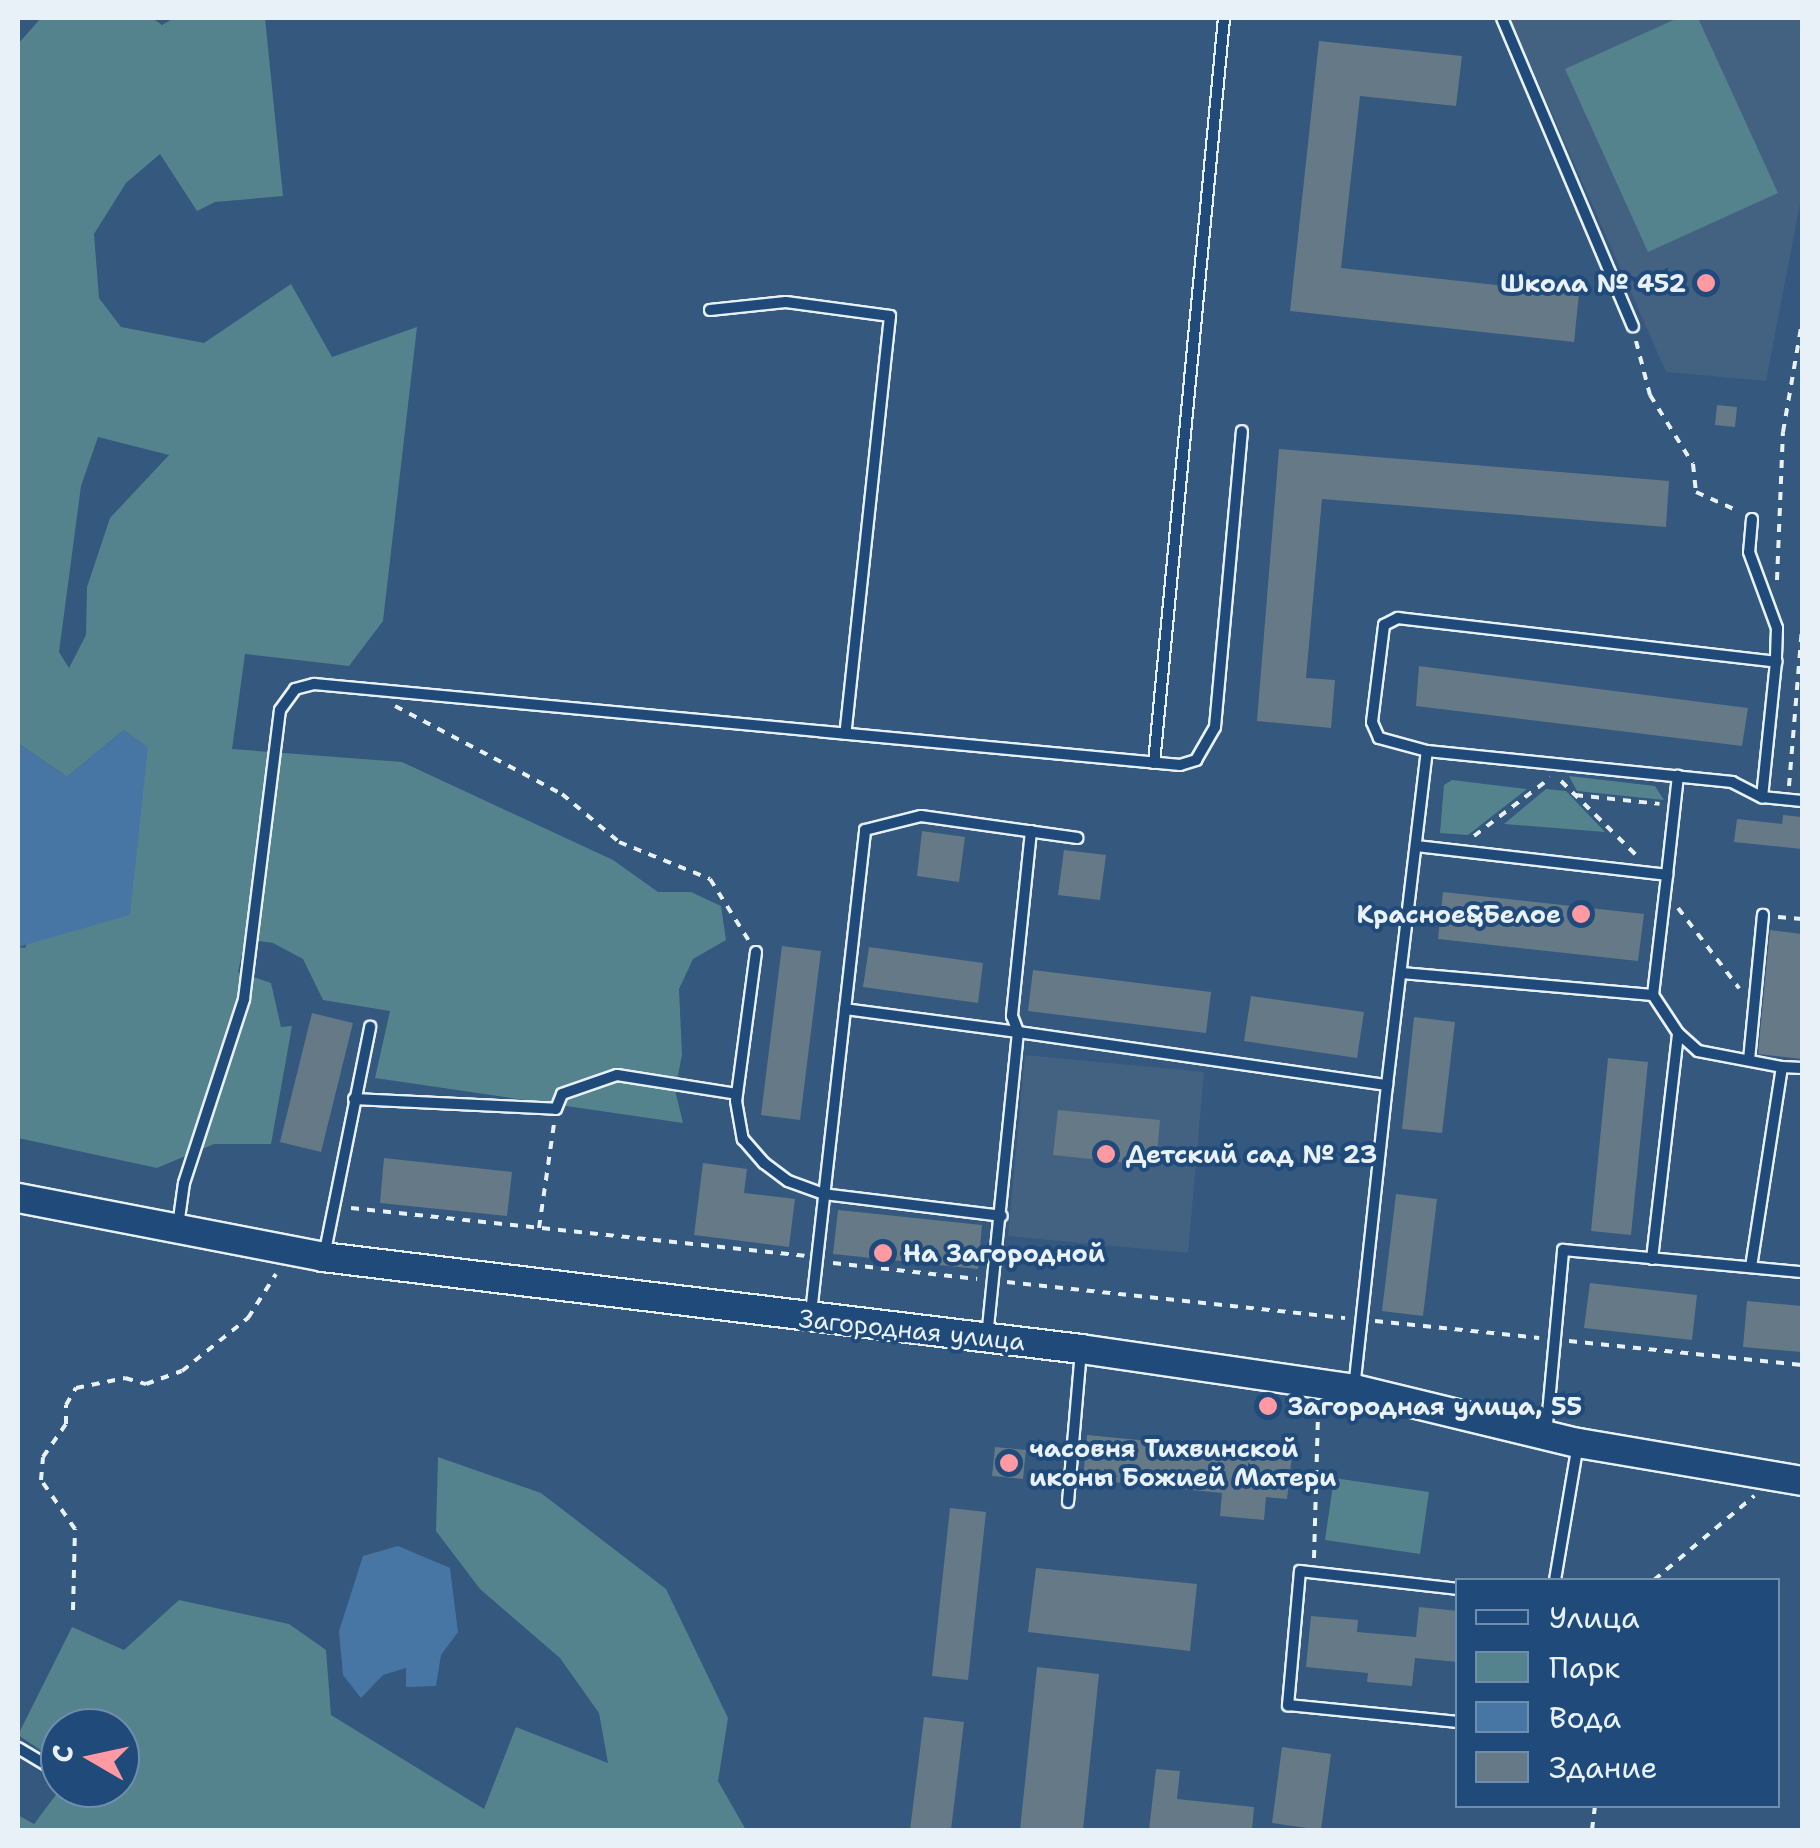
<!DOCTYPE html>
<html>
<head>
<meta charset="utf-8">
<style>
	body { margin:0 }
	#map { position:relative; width:1820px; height:1848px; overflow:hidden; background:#34587e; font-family:"Shantell Sans",sans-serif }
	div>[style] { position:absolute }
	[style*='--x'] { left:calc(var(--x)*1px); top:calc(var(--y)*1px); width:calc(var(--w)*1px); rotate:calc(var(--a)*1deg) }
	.built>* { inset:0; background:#436281 }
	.green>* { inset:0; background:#54838d }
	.water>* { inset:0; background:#4876a4 }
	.building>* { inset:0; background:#667987 }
	.path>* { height:4px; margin-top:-2px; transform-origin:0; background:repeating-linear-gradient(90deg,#e8f1f8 0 8px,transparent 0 16px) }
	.roads { filter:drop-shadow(2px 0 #e8f1f8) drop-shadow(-2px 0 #e8f1f8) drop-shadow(0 2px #e8f1f8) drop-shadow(0 -2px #e8f1f8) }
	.lane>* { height:10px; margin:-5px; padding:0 5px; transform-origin:5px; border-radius:5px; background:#1f4a7a }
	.secondary>* { height:28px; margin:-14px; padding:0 14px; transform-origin:14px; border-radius:14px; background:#1f4a7a }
	.dots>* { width:28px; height:28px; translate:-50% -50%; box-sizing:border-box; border:5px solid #1f4a7a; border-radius:50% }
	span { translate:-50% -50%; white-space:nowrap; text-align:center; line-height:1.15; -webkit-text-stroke:8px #1f4a7a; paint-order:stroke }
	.poi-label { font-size:25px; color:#e8f1f8; font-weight:700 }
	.right { translate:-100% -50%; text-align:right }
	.left { translate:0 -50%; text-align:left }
	.street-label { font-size:25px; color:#e8f1f8 }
	.frame { position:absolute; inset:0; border:20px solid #e8f1f8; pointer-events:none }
	.legend { position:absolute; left:1455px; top:1578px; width:325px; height:230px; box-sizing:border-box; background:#1f4a7a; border:2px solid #6f8dac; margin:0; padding:12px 18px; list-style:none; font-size:30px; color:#e8f1f8 }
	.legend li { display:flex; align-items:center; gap:20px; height:50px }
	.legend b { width:50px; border:2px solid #6f8dac }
	.north { position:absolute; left:40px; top:1708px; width:100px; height:100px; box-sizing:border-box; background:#1f4a7a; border:2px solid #6f8dac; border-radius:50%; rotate:279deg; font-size:28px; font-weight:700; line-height:40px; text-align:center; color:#e8f1f8 }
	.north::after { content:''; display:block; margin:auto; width:35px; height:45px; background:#ff9aa2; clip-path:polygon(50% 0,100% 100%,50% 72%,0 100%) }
</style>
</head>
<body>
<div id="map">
	<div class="built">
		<div style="clip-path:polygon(1510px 18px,1802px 18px,1802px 194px,1766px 381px,1666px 372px)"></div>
		<div style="clip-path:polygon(1025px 1055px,1204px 1072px,1188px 1253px,1008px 1236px)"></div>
	</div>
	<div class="green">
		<div style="clip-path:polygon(evenodd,41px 18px,152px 18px,162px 25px,174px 18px,265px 18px,283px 196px,215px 202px,197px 211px,160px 154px,126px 183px,94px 234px,99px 298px,121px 327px,204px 343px,291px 284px,332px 357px,417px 327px,383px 621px,349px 666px,245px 654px,232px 749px,402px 762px,613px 860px,658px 892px,691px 892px,721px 906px,726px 940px,693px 959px,679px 989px,682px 1055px,675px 1090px,683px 1123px,375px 1078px,390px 1011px,323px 1000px,303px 959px,273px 943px,245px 939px,238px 972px,271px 983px,281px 1027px,292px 1026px,271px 1144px,214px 1144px,157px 1168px,18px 1138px,18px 947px,25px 948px,124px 730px,67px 777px,18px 743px,18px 44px,41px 18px,98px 437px,169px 455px,110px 518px,87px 587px,86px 635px,69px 668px,59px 652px,81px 486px,98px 437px)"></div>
		<div style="clip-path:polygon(1678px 18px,1698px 18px,1778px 193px,1648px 252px,1565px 69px)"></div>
		<div style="clip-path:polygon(1569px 776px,1655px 786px,1664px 800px,1577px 791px)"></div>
		<div style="clip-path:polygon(1452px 780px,1527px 789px,1468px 835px,1440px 833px,1444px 785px)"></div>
		<div style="clip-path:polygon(1546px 789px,1566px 791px,1605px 832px,1504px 824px)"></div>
		<div style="clip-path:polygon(438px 1457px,541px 1493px,666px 1589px,728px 1718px,718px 1781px,746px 1830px,18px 1830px,18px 1815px,34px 1824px,61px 1788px,120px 1788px,120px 1728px,60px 1728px,60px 1763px,18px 1735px,72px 1627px,124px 1650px,179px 1600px,289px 1624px,326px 1650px,331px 1715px,484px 1809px,516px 1727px,608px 1763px,599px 1713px,560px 1658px,480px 1589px,436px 1531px)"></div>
		<div style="clip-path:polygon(1334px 1478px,1429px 1492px,1420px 1554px,1325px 1540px)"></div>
	</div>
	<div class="water">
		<div style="clip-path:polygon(124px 730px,148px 747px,130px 915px,18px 947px,18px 743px,67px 777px)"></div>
		<div style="clip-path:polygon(398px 1546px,450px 1568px,458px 1632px,441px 1655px,436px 1686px,406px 1687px,406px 1668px,383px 1675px,361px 1698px,343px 1675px,339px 1631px,363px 1556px)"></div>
	</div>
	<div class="building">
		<div style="clip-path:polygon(1319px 41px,1462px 56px,1456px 106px,1360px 96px,1341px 268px,1579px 294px,1574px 342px,1290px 311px)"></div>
		<div style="clip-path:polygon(1717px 405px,1737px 407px,1735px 427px,1715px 425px)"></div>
		<div style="clip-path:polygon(1279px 449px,1669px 481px,1666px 527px,1322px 499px,1306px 678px,1335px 680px,1331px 728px,1257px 721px)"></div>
		<div style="clip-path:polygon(1419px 666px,1748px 708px,1742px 746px,1416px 706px)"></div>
		<div style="clip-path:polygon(1783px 815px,1802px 817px,1802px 849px,1734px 842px,1737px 819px,1782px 824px)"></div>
		<div style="clip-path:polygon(922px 831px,965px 837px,959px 882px,917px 876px)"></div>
		<div style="clip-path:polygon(1064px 850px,1106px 855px,1100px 900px,1058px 895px)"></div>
		<div style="clip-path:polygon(1443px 892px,1644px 914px,1638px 961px,1438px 939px)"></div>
		<div style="clip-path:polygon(1770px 930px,1802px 934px,1802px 1059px,1758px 1054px)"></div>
		<div style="clip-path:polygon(782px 946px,821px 951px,800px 1120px,761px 1115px)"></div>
		<div style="clip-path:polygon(869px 947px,983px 963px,978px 1003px,863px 987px)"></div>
		<div style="clip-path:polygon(1033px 970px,1211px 992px,1206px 1033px,1028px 1011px)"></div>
		<div style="clip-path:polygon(1251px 996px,1364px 1012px,1357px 1058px,1244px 1041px)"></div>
		<div style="clip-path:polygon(312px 1013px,353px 1023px,321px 1152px,280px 1142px)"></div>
		<div style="clip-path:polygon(1414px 1017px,1455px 1022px,1442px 1133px,1402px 1129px)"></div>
		<div style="clip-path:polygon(1608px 1058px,1648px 1062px,1631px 1235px,1591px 1231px)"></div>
		<div style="clip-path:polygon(1058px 1110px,1160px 1120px,1156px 1166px,1053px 1155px)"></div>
		<div style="clip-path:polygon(384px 1158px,512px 1172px,507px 1216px,380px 1203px)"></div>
		<div style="clip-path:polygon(703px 1163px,747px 1169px,744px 1193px,795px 1199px,789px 1247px,694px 1235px)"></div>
		<div style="clip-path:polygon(1396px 1194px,1437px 1199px,1423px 1316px,1382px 1311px)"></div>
		<div style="clip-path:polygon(838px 1210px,982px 1225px,978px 1269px,833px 1254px)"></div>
		<div style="clip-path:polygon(1590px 1283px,1697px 1295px,1692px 1340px,1584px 1328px)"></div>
		<div style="clip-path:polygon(1747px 1301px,1802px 1306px,1802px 1352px,1743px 1347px)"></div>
		<div style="clip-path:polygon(1087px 1435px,1292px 1455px,1287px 1499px,1266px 1497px,1264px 1520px,1220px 1516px,1222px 1493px,1083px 1479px)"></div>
		<div style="clip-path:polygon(995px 1447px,1026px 1450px,1023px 1479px,992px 1476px)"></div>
		<div style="clip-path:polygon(950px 1508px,986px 1512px,968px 1680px,932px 1676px)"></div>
		<div style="clip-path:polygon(1036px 1568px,1197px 1584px,1190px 1651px,1028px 1632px)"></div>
		<div style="clip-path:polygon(1419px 1607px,1458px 1611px,1458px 1662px,1415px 1658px,1412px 1686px,1367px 1682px,1368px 1673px,1306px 1667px,1311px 1616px,1358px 1620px,1357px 1632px,1416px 1637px)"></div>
		<div style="clip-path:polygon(1037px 1667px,1099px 1674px,1083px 1830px,1020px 1830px)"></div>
		<div style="clip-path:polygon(924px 1717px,964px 1722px,951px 1830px,910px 1830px)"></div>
		<div style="clip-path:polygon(1282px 1747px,1331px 1754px,1321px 1830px,1272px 1823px)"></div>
		<div style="clip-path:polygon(1156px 1769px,1180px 1771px,1177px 1799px,1254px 1807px,1252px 1830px,1149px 1830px)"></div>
	</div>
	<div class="path">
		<div style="--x:1636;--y:341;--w:56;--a:75.5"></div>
		<div style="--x:1650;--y:395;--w:81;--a:58.1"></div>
		<div style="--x:1693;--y:464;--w:28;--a:84"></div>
		<div style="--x:1696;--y:492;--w:46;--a:24.3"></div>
		<div style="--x:1777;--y:580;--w:148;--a:-87.7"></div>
		<div style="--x:1783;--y:432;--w:112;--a:-80.2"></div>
		<div style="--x:395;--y:706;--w:189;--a:27.8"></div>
		<div style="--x:562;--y:794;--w:75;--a:40.1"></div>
		<div style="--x:619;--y:842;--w:98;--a:22.1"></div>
		<div style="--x:710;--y:879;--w:73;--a:57.8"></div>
		<div style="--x:1561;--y:781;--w:105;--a:44.6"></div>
		<div style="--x:1789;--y:786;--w:160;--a:-85.3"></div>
		<div style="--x:1575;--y:795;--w:85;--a:6"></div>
		<div style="--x:1474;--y:836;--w:96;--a:-37.3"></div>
		<div style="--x:1678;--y:908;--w:101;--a:52.7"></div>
		<div style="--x:1778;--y:917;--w:24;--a:5"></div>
		<div style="--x:351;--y:1208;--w:456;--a:6"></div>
		<div style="--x:539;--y:1228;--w:105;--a:-81.8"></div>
		<div style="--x:833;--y:1263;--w:145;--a:6.3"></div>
		<div style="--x:1007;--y:1282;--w:340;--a:6.1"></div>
		<div style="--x:1375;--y:1321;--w:165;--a:5.9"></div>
		<div style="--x:1569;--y:1341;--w:234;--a:5.9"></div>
		<div style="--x:1314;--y:1558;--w:142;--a:-88.4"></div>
		<div style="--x:1654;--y:1580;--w:131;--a:-40"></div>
		<div style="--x:73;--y:1610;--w:81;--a:-88.6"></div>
		<div style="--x:75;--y:1529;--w:60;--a:-124.8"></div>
		<div style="--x:41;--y:1480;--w:23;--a:-85"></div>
		<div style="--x:43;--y:1457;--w:40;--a:-55.1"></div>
		<div style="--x:66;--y:1424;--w:19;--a:-90"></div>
		<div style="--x:66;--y:1405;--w:20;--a:-60"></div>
		<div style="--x:76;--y:1388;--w:50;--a:-11.5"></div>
		<div style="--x:125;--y:1378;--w:22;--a:16"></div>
		<div style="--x:146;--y:1384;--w:38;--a:-20"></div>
		<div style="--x:182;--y:1371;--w:85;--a:-38.8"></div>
		<div style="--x:248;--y:1318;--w:52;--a:-57.5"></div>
		<div style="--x:1592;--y:1830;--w:24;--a:-83"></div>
	</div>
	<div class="roads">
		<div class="lane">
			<div style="--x:1502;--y:18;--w:335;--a:67"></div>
			<div style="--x:710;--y:310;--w:76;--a:-6"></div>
			<div style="--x:786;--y:302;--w:105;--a:7.7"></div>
			<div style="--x:890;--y:316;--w:420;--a:96.1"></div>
			<div style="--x:1752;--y:519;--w:33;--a:95"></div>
			<div style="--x:1749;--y:552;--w:81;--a:69.8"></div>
			<div style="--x:1777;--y:628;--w:34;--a:92"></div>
			<div style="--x:1427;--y:751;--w:307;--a:5.8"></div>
			<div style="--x:1732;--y:782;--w:34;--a:27"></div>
			<div style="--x:1762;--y:797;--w:40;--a:5.7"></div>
			<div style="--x:1154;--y:763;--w:748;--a:-84.63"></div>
			<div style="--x:1031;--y:831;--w:186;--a:95.9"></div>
			<div style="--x:1012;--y:1016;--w:17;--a:69"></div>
			<div style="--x:1018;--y:1032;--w:373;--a:8.2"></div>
			<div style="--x:1387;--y:1085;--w:305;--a:96.2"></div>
			<div style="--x:1417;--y:846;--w:252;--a:6.6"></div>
			<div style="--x:1667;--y:875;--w:100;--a:-83.7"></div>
			<div style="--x:756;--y:952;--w:150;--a:97.6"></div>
			<div style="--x:736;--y:1101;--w:39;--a:80"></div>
			<div style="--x:743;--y:1139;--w:32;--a:49"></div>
			<div style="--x:764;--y:1163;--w:30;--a:37"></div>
			<div style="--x:788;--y:1181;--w:37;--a:20"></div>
			<div style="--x:823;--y:1194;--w:180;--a:7"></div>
			<div style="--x:1401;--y:973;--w:253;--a:5"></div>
			<div style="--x:845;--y:1009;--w:175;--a:7.6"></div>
			<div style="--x:1018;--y:1032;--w:307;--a:95.8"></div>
			<div style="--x:1678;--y:1033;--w:27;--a:42"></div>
			<div style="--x:1698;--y:1051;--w:86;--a:10.8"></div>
			<div style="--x:1749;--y:1060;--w:146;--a:-84.5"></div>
			<div style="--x:1387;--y:1085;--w:336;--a:-83.2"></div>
			<div style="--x:1427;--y:751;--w:50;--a:-164.8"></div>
			<div style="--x:1379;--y:738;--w:17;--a:-114"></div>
			<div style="--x:1372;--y:722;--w:98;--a:-82.9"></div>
			<div style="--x:1384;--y:625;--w:16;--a:-27"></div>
			<div style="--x:1398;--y:618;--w:381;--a:6.6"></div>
			<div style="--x:1776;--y:662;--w:136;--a:95.9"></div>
			<div style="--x:354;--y:1099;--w:202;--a:2.8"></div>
			<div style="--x:556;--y:1109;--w:16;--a:-68"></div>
			<div style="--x:562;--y:1094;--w:58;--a:-19.1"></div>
			<div style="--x:617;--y:1075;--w:121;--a:9"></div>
			<div style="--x:178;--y:1226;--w:43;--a:-82.1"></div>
			<div style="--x:184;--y:1183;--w:194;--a:-71.9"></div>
			<div style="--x:244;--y:999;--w:291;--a:-82.9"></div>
			<div style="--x:280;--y:710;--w:26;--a:-54"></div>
			<div style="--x:295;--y:689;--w:20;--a:-15"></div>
			<div style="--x:314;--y:684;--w:870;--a:5.34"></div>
			<div style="--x:1180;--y:765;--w:17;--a:-17"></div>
			<div style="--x:1196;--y:760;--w:38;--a:-60"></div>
			<div style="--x:1215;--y:727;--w:297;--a:-84.8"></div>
			<div style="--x:324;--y:1256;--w:234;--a:-78.6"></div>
			<div style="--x:1652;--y:1259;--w:227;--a:-83.4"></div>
			<div style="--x:1678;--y:1033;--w:45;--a:-123.3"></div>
			<div style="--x:1653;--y:995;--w:121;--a:-83.3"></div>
			<div style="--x:1751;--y:1267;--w:202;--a:-81.2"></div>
			<div style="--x:1782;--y:1067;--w:20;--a:3"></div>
			<div style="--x:811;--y:1313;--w:486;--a:-83.6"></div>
			<div style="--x:865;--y:830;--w:58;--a:-14"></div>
			<div style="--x:921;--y:816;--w:158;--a:8"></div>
			<div style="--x:1546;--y:1435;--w:186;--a:-84.7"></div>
			<div style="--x:1563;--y:1250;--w:240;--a:5.3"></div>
			<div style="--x:1068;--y:1502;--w:153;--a:-85.1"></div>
			<div style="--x:1555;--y:1580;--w:138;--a:-80.4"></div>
			<div style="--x:1458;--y:1589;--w:159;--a:-173.5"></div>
			<div style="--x:1300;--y:1571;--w:135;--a:95.1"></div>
			<div style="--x:1288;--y:1705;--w:171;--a:5.7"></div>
			<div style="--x:18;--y:1748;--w:49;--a:30.8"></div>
			<div style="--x:95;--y:1788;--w:14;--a:21"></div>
		</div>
		<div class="secondary">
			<div style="--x:18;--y:1198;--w:311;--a:10.9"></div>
			<div style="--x:323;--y:1257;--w:764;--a:6.92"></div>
			<div style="--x:1081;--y:1349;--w:276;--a:8.3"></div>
			<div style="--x:1354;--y:1389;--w:230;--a:13.6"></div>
			<div style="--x:1578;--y:1443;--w:227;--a:9.6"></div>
		</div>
	</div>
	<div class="dots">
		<div style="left:1706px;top:283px;background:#ff9aa2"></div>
		<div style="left:1581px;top:914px;background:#ff9aa2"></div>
		<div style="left:1106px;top:1154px;background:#ff9aa2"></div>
		<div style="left:883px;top:1253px;background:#ff9aa2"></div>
		<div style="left:1268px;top:1406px;background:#ff9aa2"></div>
		<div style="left:1009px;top:1463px;background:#ff9aa2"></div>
	</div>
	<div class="poi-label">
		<span class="right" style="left:1686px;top:283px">Школа № 452</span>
		<span class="right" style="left:1561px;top:914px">Красное&amp;Белое</span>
		<span class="left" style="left:1126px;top:1154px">Детский сад № 23</span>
		<span class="left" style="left:903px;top:1253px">На Загородной</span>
		<span class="left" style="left:1288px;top:1406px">Загородная улица, 55</span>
		<span class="left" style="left:1029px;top:1463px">часовня Тихвинской<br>иконы Божией Матери</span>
	</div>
	<div class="street-label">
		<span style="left:912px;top:1330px;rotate:6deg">Загородная улица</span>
	</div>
	<div class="frame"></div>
	<ul class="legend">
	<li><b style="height:12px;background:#1f4a7a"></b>Улица</li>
	<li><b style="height:28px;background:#54838d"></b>Парк</li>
	<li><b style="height:28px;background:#4876a4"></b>Вода</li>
	<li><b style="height:28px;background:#667987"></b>Здание</li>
	</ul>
	<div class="north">С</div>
</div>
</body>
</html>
